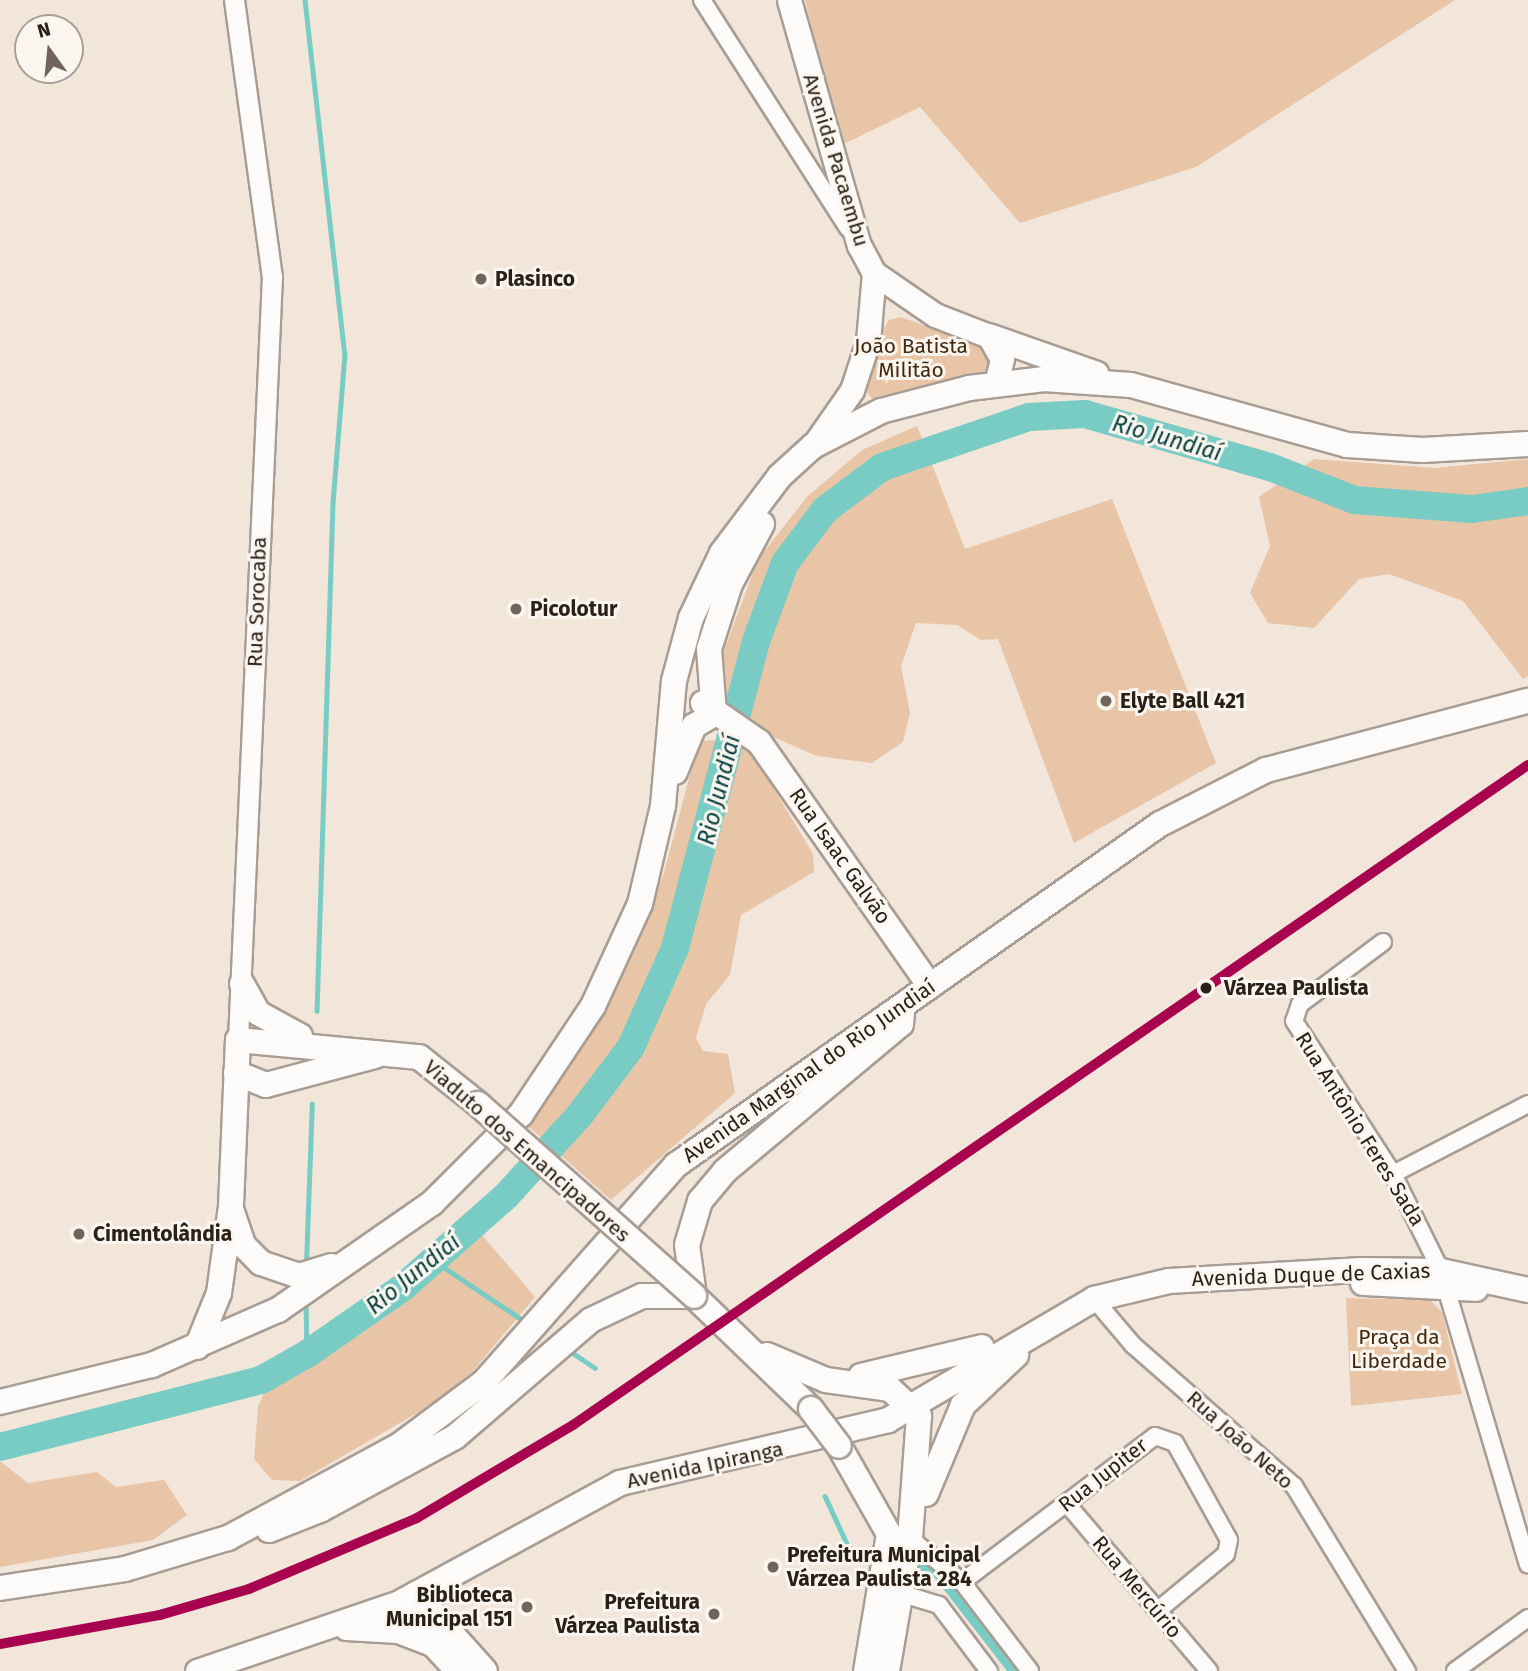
<!DOCTYPE html>
<html>
<head>
<meta charset="utf-8">
<style>
	body { margin:0 }
	#map { position:relative; width:1528px; height:1671px; overflow:hidden; background:#f2e5da; font-family:"Fira Sans",sans-serif }
	div>[style] { position:absolute }
	[style*='--x'] { left:calc(var(--x)*1px); top:calc(var(--y)*1px); width:calc(var(--w)*1px); rotate:calc(var(--a)*1deg) }
	.green>* { inset:0; background:#e8c5a6 }
	.stream>* { height:4.5px; margin:-2.25px; padding:0 2.25px; transform-origin:2.25px; border-radius:2.25px; background:#78ccc4 }
	.canal>* { height:16px; margin:-8px; padding:0 8px; transform-origin:8px; border-radius:8px; background:#78ccc4 }
	.river>* { height:28px; margin:-14px; padding:0 14px; transform-origin:14px; border-radius:14px; background:#78ccc4 }
	.roads { filter:drop-shadow(2px 0 #a89d94) drop-shadow(-2px 0 #a89d94) drop-shadow(0 2px #a89d94) drop-shadow(0 -2px #a89d94) }
	.minor>* { height:16px; margin:-8px; padding:0 8px; transform-origin:8px; border-radius:8px; background:#fdfbf9 }
	.tertiary>* { height:19px; margin:-9.5px; padding:0 9.5px; transform-origin:9.5px; border-radius:9.5px; background:#fdfbf9 }
	.secondary>* { height:23px; margin:-11.5px; padding:0 11.5px; transform-origin:11.5px; border-radius:11.5px; background:#fdfbf9 }
	.primary>* { height:24px; margin:-12px; padding:0 12px; transform-origin:12px; border-radius:12px; background:#fdfbf9 }
	.bridges { filter:drop-shadow(2px 0 #a89d94) drop-shadow(-2px 0 #a89d94) drop-shadow(0 2px #a89d94) drop-shadow(0 -2px #a89d94) }
	.primary-bridge>* { height:24px; margin:-12px; padding:0 12px; transform-origin:12px; border-radius:12px; background:#fdfbf9 }
	.rail-1>* { height:10px; margin:-5px; padding:0 5px; transform-origin:5px; border-radius:5px; background:#a8034f }
	.dots>* { width:19px; height:19px; translate:-50% -50%; box-sizing:border-box; border:4px solid #fbf5f0; border-radius:50% }
	span { translate:-50% -50%; white-space:nowrap; text-align:center; line-height:1.15; -webkit-text-stroke:6px #fbf5f0; paint-order:stroke }
	.street-label { font-size:21px; color:#2b2016 }
	.poi-label { font-size:21px; color:#2b2016; font-weight:700 }
	.left { translate:0 -50%; text-align:left }
	.right { translate:-100% -50%; text-align:right }
	.park-label { font-size:21px; color:#42280e }
	.stop-label { font-size:21px; color:#2b2016; font-weight:700 }
	.water-label { font-size:23px; color:#07413f; font-style:italic }
	.north { position:absolute; left:14px; top:14px; width:70px; height:70px; box-sizing:border-box; background:#fbf5f0; border:2px solid #a8a099; border-radius:50%; rotate:345deg; font-size:19px; font-weight:700; line-height:28px; text-align:center; color:#2b2016 }
	.north::after { content:''; display:block; margin:auto; width:24px; height:32px; background:#71655b; clip-path:polygon(50% 0,100% 100%,50% 72%,0 100%) }
</style>
</head>
<body>
<div id="map">
	<div class="green">
		<div style="clip-path:polygon(805px 0,1455px 0,1196px 167px,1020px 223px,920px 107px,842px 145px)"></div>
		<div style="clip-path:polygon(901px 317px,990px 349px,991px 376px,875px 402px,865px 390px,880px 334px,889px 320px)"></div>
		<div style="clip-path:polygon(917px 426px,965px 549px,1112px 499px,1216px 763px,1074px 843px,998px 639px,981px 640px,957px 625px,916px 623px,901px 666px,910px 713px,903px 742px,872px 763px,817px 756px,771px 736px,721px 694px,719px 664px,758px 559px,807px 497px,862px 450px)"></div>
		<div style="clip-path:polygon(1314px 459px,1434px 468px,1528px 459px,1528px 676px,1523px 679px,1463px 601px,1389px 574px,1359px 579px,1314px 628px,1268px 623px,1250px 593px,1270px 546px,1259px 497px)"></div>
		<div style="clip-path:polygon(744px 739px,813px 854px,814px 872px,741px 915px,730px 975px,706px 1004px,696px 1038px,703px 1051px,728px 1054px,735px 1093px,611px 1200px,528px 1126px,598px 1022px,663px 876px,699px 741px)"></div>
		<div style="clip-path:polygon(477px 1229px,535px 1297px,472px 1372px,429px 1406px,300px 1481px,272px 1480px,254px 1459px,258px 1407px,268px 1384px,307px 1370px)"></div>
		<div style="clip-path:polygon(1346px 1298px,1430px 1300px,1442px 1312px,1462px 1394px,1351px 1406px)"></div>
		<div style="clip-path:polygon(0 1461px,28px 1483px,97px 1472px,116px 1487px,164px 1480px,187px 1515px,153px 1540px,0 1567px)"></div>
	</div>
	<div class="stream">
		<div style="--x:305;--y:0;--w:356;--a:83.6"></div>
		<div style="--x:345;--y:354;--w:149;--a:94.6"></div>
		<div style="--x:333;--y:503;--w:508;--a:91.8"></div>
		<div style="--x:433;--y:1260;--w:113;--a:33.8"></div>
		<div style="--x:306;--y:1264;--w:160;--a:-87.9"></div>
		<div style="--x:306;--y:1301;--w:53;--a:88.9"></div>
		<div style="--x:570;--y:1351;--w:30;--a:34"></div>
		<div style="--x:825;--y:1496;--w:57;--a:65.2"></div>
		<div style="--x:849;--y:1548;--w:19;--a:12"></div>
	</div>
	<div class="canal">
		<div style="--x:921;--y:1565;--w:17;--a:13"></div>
		<div style="--x:938;--y:1569;--w:129;--a:52.2"></div>
	</div>
	<div class="river">
		<div style="--x:0;--y:1447;--w:269;--a:-14.4"></div>
		<div style="--x:261;--y:1380;--w:53;--a:-29.5"></div>
		<div style="--x:307;--y:1354;--w:116;--a:-34.8"></div>
		<div style="--x:402;--y:1288;--w:140;--a:-41.5"></div>
		<div style="--x:507;--y:1195;--w:107;--a:-47.7"></div>
		<div style="--x:579;--y:1116;--w:86;--a:-53"></div>
		<div style="--x:631;--y:1047;--w:108;--a:-66"></div>
		<div style="--x:675;--y:948;--w:318;--a:-75.2"></div>
		<div style="--x:756;--y:641;--w:83;--a:-69.6"></div>
		<div style="--x:785;--y:563;--w:66;--a:-53"></div>
		<div style="--x:825;--y:510;--w:71;--a:-37"></div>
		<div style="--x:882;--y:467;--w:155;--a:-18.8"></div>
		<div style="--x:1029;--y:417;--w:56;--a:-3.1"></div>
		<div style="--x:1085;--y:414;--w:192;--a:16"></div>
		<div style="--x:1270;--y:467;--w:90;--a:21.4"></div>
		<div style="--x:1354;--y:500;--w:118;--a:4.4"></div>
		<div style="--x:1472;--y:509;--w:57;--a:-8.1"></div>
	</div>
	<div class="roads">
		<div class="minor">
			<div style="--x:702;--y:0;--w:271;--a:57.4"></div>
			<div style="--x:1383;--y:942;--w:104;--a:143.2"></div>
			<div style="--x:1300;--y:1004;--w:18;--a:109"></div>
			<div style="--x:1294;--y:1021;--w:182;--a:57.1"></div>
			<div style="--x:1393;--y:1174;--w:108;--a:63.7"></div>
			<div style="--x:1441;--y:1271;--w:306;--a:73.5"></div>
			<div style="--x:1393;--y:1174;--w:152;--a:-27.4"></div>
			<div style="--x:1094;--y:1299;--w:60;--a:49.7"></div>
			<div style="--x:1133;--y:1345;--w:214;--a:41.2"></div>
			<div style="--x:1294;--y:1486;--w:217;--a:58.6"></div>
			<div style="--x:1067;--y:1504;--w:219;--a:49.6"></div>
			<div style="--x:910;--y:1538;--w:68;--a:40.2"></div>
			<div style="--x:962;--y:1582;--w:112;--a:52.6"></div>
			<div style="--x:962;--y:1582;--w:242;--a:-37.1"></div>
			<div style="--x:1155;--y:1436;--w:21;--a:19"></div>
			<div style="--x:1175;--y:1443;--w:111;--a:60.9"></div>
			<div style="--x:1229;--y:1540;--w:14;--a:102"></div>
			<div style="--x:1226;--y:1554;--w:89;--a:140.4"></div>
			<div style="--x:903;--y:1594;--w:38;--a:17"></div>
			<div style="--x:939;--y:1605;--w:83;--a:52.9"></div>
			<div style="--x:1455;--y:1671;--w:90;--a:-36"></div>
		</div>
		<div class="tertiary">
			<div style="--x:234;--y:0;--w:279;--a:82.2"></div>
			<div style="--x:272;--y:276;--w:765;--a:92.55"></div>
		</div>
		<div class="secondary">
			<div style="--x:789;--y:0;--w:255;--a:74.1"></div>
			<div style="--x:859;--y:245;--w:32;--a:62"></div>
			<div style="--x:874;--y:273;--w:74;--a:34.5"></div>
			<div style="--x:935;--y:315;--w:58;--a:21.3"></div>
			<div style="--x:989;--y:336;--w:26;--a:61"></div>
			<div style="--x:1002;--y:359;--w:25;--a:104"></div>
			<div style="--x:813;--y:446;--w:68;--a:-55.1"></div>
			<div style="--x:852;--y:390;--w:52;--a:-71.9"></div>
			<div style="--x:868;--y:341;--w:68;--a:-85"></div>
			<div style="--x:346;--y:1628;--w:52;--a:3.3"></div>
			<div style="--x:398;--y:1631;--w:34;--a:21"></div>
			<div style="--x:197;--y:1671;--w:218;--a:-18.8"></div>
		</div>
		<div class="primary">
			<div style="--x:989;--y:336;--w:114;--a:19.4"></div>
			<div style="--x:703;--y:703;--w:68;--a:34.9"></div>
			<div style="--x:759;--y:742;--w:298;--a:55"></div>
			<div style="--x:714;--y:714;--w:65;--a:-94.4"></div>
			<div style="--x:709;--y:649;--w:68;--a:-72.1"></div>
			<div style="--x:730;--y:584;--w:68;--a:-61.9"></div>
			<div style="--x:675;--y:772;--w:50;--a:-67.6"></div>
			<div style="--x:694;--y:726;--w:23;--a:-31"></div>
			<div style="--x:242;--y:984;--w:33;--a:61"></div>
			<div style="--x:258;--y:1013;--w:48;--a:28.7"></div>
			<div style="--x:236;--y:1073;--w:32;--a:22"></div>
			<div style="--x:266;--y:1085;--w:113;--a:-14.9"></div>
			<div style="--x:232;--y:1212;--w:36;--a:71"></div>
			<div style="--x:244;--y:1246;--w:24;--a:45"></div>
			<div style="--x:261;--y:1263;--w:40;--a:18.9"></div>
			<div style="--x:299;--y:1276;--w:34;--a:-17"></div>
			<div style="--x:1363;--y:1283;--w:113;--a:3"></div>
			<div style="--x:694;--y:1296;--w:51;--a:-97.8"></div>
			<div style="--x:687;--y:1245;--w:46;--a:-73.5"></div>
			<div style="--x:700;--y:1201;--w:39;--a:-50"></div>
			<div style="--x:725;--y:1171;--w:229;--a:-39.9"></div>
			<div style="--x:901;--y:1024;--w:11;--a:-85"></div>
			<div style="--x:197;--y:1347;--w:58;--a:-67.8"></div>
			<div style="--x:219;--y:1293;--w:88;--a:-82.1"></div>
			<div style="--x:231;--y:1206;--w:166;--a:-87.6"></div>
			<div style="--x:238;--y:1040;--w:182;--a:5.4"></div>
			<div style="--x:419;--y:1057;--w:75;--a:38.5"></div>
			<div style="--x:767;--y:1355;--w:64;--a:23"></div>
			<div style="--x:826;--y:1380;--w:65;--a:8"></div>
			<div style="--x:890;--y:1389;--w:40;--a:43"></div>
			<div style="--x:919;--y:1416;--w:122;--a:94.2"></div>
			<div style="--x:910;--y:1538;--w:135;--a:99.8"></div>
			<div style="--x:861;--y:1376;--w:124;--a:-13.5"></div>
			<div style="--x:0;--y:1402;--w:156;--a:-13.7"></div>
			<div style="--x:152;--y:1365;--w:137;--a:-23.6"></div>
			<div style="--x:278;--y:1310;--w:188;--a:-34.8"></div>
			<div style="--x:432;--y:1203;--w:126;--a:-45"></div>
			<div style="--x:521;--y:1114;--w:130;--a:-56.3"></div>
			<div style="--x:593;--y:1006;--w:112;--a:-65.3"></div>
			<div style="--x:640;--y:904;--w:101;--a:-76.8"></div>
			<div style="--x:663;--y:806;--w:125;--a:-85"></div>
			<div style="--x:674;--y:681;--w:65;--a:-74.9"></div>
			<div style="--x:691;--y:618;--w:72;--a:-64.5"></div>
			<div style="--x:722;--y:553;--w:96;--a:-53"></div>
			<div style="--x:780;--y:476;--w:45;--a:-42.3"></div>
			<div style="--x:813;--y:446;--w:76;--a:-27.2"></div>
			<div style="--x:881;--y:411;--w:91;--a:-14.6"></div>
			<div style="--x:969;--y:388;--w:76;--a:-6.8"></div>
			<div style="--x:1044;--y:379;--w:87;--a:3.9"></div>
			<div style="--x:1131;--y:385;--w:224;--a:15.5"></div>
			<div style="--x:1347;--y:445;--w:76;--a:3.8"></div>
			<div style="--x:1423;--y:450;--w:105;--a:-3.3"></div>
			<div style="--x:839;--y:1446;--w:101;--a:60.4"></div>
			<div style="--x:889;--y:1534;--w:139;--a:99.5"></div>
			<div style="--x:926;--y:1494;--w:96;--a:-67.4"></div>
			<div style="--x:963;--y:1405;--w:73;--a:-43.3"></div>
			<div style="--x:269;--y:1530;--w:55;--a:-21.4"></div>
			<div style="--x:320;--y:1510;--w:153;--a:-28.4"></div>
			<div style="--x:455;--y:1437;--w:179;--a:-40.7"></div>
			<div style="--x:591;--y:1320;--w:56;--a:-25.2"></div>
			<div style="--x:642;--y:1296;--w:52;--a:0"></div>
			<div style="--x:694;--y:1296;--w:163;--a:44"></div>
			<div style="--x:0;--y:1588;--w:126;--a:-8.6"></div>
			<div style="--x:125;--y:1569;--w:108;--a:-16.8"></div>
			<div style="--x:228;--y:1538;--w:196;--a:-28.4"></div>
			<div style="--x:400;--y:1445;--w:105;--a:-36.9"></div>
			<div style="--x:484;--y:1382;--w:290;--a:-48.5"></div>
			<div style="--x:676;--y:1165;--w:592;--a:-35.17"></div>
			<div style="--x:1160;--y:824;--w:119;--a:-27"></div>
			<div style="--x:1266;--y:770;--w:271;--a:-14.8"></div>
			<div style="--x:416;--y:1594;--w:103;--a:48.1"></div>
			<div style="--x:458;--y:1671;--w:71;--a:-132.7"></div>
			<div style="--x:410;--y:1619;--w:19;--a:-111"></div>
			<div style="--x:403;--y:1601;--w:247;--a:-28.5"></div>
			<div style="--x:620;--y:1483;--w:275;--a:-13.2"></div>
			<div style="--x:888;--y:1420;--w:239;--a:-30.4"></div>
			<div style="--x:1094;--y:1299;--w:77;--a:-13.5"></div>
			<div style="--x:1169;--y:1281;--w:193;--a:-3.3"></div>
			<div style="--x:1362;--y:1270;--w:79;--a:0.7"></div>
			<div style="--x:1441;--y:1271;--w:89;--a:12.3"></div>
		</div>
	</div>
	<div class="bridges">
		<div class="primary-bridge">
			<div style="--x:478;--y:1104;--w:289;--a:41.6"></div>
			<div style="--x:811;--y:1409;--w:46;--a:52.9"></div>
		</div>
	</div>
	<div class="rail-1">
		<div style="--x:0;--y:1644;--w:163;--a:-10.3"></div>
		<div style="--x:160;--y:1615;--w:93;--a:-16.3"></div>
		<div style="--x:249;--y:1589;--w:182;--a:-22.9"></div>
		<div style="--x:417;--y:1518;--w:182;--a:-30.8"></div>
		<div style="--x:573;--y:1425;--w:1161;--a:-34.65"></div>
	</div>
	<div class="dots">
		<div style="left:481px;top:279px;background:#71655b"></div>
		<div style="left:516px;top:609px;background:#71655b"></div>
		<div style="left:1106px;top:701px;background:#71655b"></div>
		<div style="left:1206px;top:988px;background:#2b2016"></div>
		<div style="left:79px;top:1234px;background:#71655b"></div>
		<div style="left:773px;top:1567px;background:#71655b"></div>
		<div style="left:527px;top:1607px;background:#71655b"></div>
		<div style="left:714px;top:1614px;background:#71655b"></div>
	</div>
	<div class="street-label">
		<span style="left:836px;top:160px;rotate:73deg">Avenida Pacaembu</span>
		<span style="left:257px;top:602px;rotate:-88deg">Rua Sorocaba</span>
		<span style="left:840px;top:856px;rotate:55deg">Rua Isaac Galvão</span>
		<span style="left:809px;top:1071px;rotate:-35deg">Avenida Marginal do Rio Jundiaí</span>
		<span style="left:1360px;top:1129px;rotate:58deg">Rua Antônio Feres Sada</span>
		<span style="left:527px;top:1151px;rotate:41deg">Viaduto dos Emancipadores</span>
		<span style="left:1311px;top:1275px;rotate:-2deg">Avenida Duque de Caxias</span>
		<span style="left:1240px;top:1440px;rotate:42deg">Rua João Neto</span>
		<span style="left:705px;top:1465px;rotate:-12deg">Avenida Ipiranga</span>
		<span style="left:1103px;top:1475px;rotate:-38deg">Rua Jupiter</span>
		<span style="left:1137px;top:1587px;rotate:50deg">Rua Mercúrio</span>
	</div>
	<div class="poi-label">
		<span class="left" style="left:495px;top:279px">Plasinco</span>
		<span class="left" style="left:530px;top:609px">Picolotur</span>
		<span class="left" style="left:1120px;top:701px">Elyte Ball 421</span>
		<span class="left" style="left:93px;top:1234px">Cimentolândia</span>
		<span class="left" style="left:787px;top:1567px">Prefeitura Municipal<br>Várzea Paulista 284</span>
		<span class="right" style="left:513px;top:1607px">Biblioteca<br>Municipal 151</span>
		<span class="right" style="left:700px;top:1614px">Prefeitura<br>Várzea Paulista</span>
	</div>
	<div class="park-label">
		<span style="left:911px;top:358px">João Batista<br>Militão</span>
		<span style="left:1399px;top:1349px">Praça da<br>Liberdade</span>
	</div>
	<div class="stop-label">
		<span class="left" style="left:1224px;top:988px">Várzea Paulista</span>
	</div>
	<div class="water-label">
		<span style="left:1167px;top:438px;rotate:16deg">Rio Jundiaí</span>
		<span style="left:719px;top:790px;rotate:-76deg">Rio Jundiaí</span>
		<span style="left:413px;top:1274px;rotate:-39deg">Rio Jundiaí</span>
	</div>
	<div class="north">N</div>
</div>
</body>
</html>
